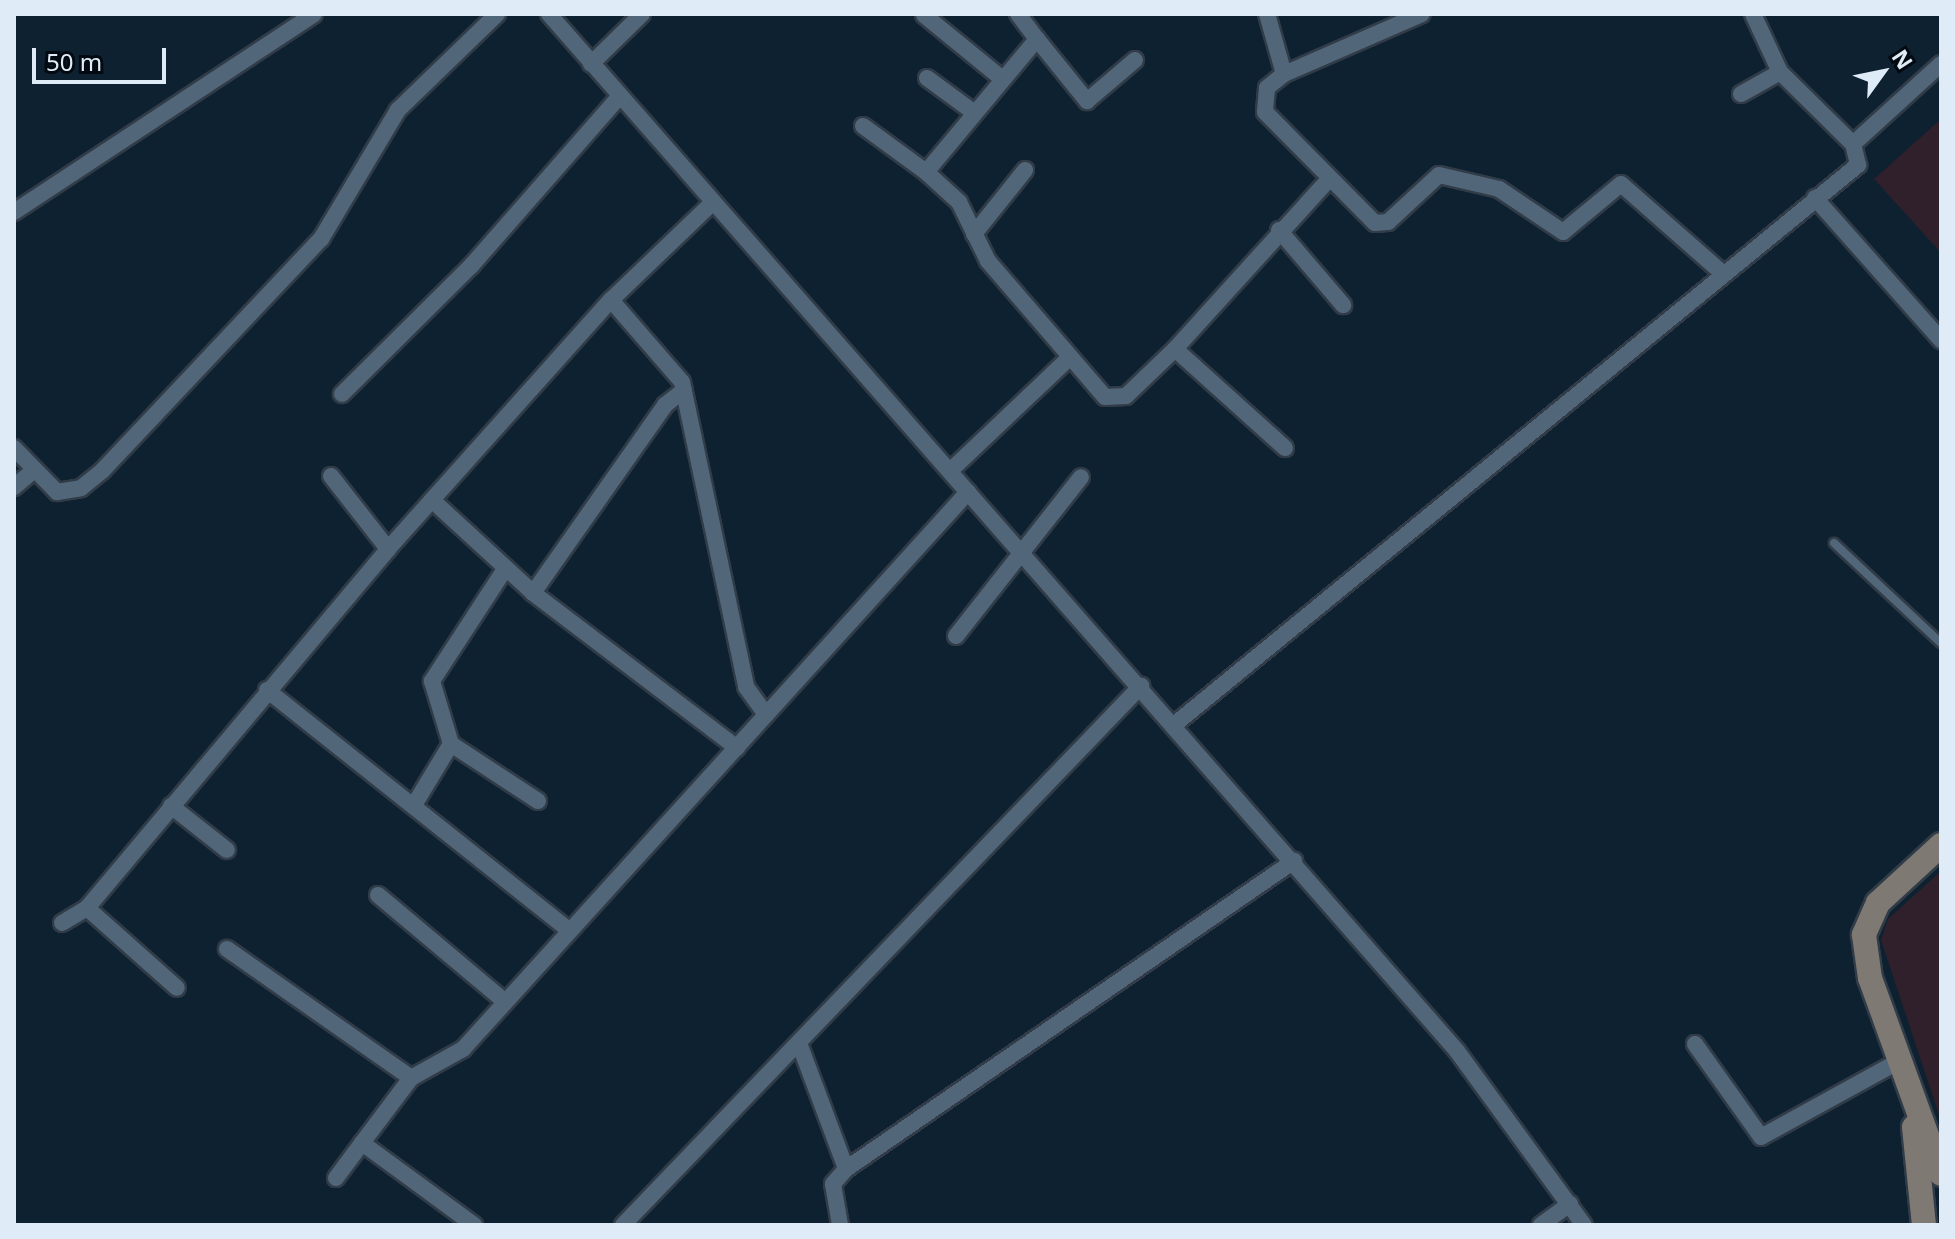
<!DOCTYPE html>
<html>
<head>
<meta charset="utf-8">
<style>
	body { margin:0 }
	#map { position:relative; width:1955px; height:1239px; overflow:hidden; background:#0d2130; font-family:"Noto Sans",sans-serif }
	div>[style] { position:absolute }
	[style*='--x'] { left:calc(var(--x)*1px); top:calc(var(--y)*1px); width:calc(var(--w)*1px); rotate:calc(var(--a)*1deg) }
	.industrial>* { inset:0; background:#30202b }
	.roads { filter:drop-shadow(2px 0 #313c48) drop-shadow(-2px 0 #313c48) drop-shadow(0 2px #313c48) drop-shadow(0 -2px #313c48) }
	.lane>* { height:8px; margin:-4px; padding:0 4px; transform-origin:4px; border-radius:4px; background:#516779 }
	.street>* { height:16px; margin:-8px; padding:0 8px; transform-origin:8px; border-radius:8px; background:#516779 }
	.secondary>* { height:24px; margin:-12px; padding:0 12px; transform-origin:12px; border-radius:12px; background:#7e7973 }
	span { translate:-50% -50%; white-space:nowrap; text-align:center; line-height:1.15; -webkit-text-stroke:7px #030910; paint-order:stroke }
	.frame { position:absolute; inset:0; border:16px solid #dfebf6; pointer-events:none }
	.north { position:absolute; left:1843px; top:32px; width:80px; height:80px; -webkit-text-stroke:6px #030910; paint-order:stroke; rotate:57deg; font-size:22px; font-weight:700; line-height:32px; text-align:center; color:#dfebf6 }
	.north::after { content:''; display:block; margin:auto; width:28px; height:36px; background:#dfebf6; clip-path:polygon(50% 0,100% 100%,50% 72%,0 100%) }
	.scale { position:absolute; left:32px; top:48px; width:134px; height:36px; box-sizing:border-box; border:4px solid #dfebf6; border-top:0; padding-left:10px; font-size:24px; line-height:28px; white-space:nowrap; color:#dfebf6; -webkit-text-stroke:6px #030910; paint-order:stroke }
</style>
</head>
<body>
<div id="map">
	<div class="industrial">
		<div style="clip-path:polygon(1941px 119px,1941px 253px,1874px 179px)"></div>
		<div style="clip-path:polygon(1941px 871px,1941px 1121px,1881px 940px,1888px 919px)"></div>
	</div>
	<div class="roads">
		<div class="lane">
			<div style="--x:1834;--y:543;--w:146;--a:43.1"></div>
		</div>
		<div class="street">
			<div style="--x:549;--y:14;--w:1378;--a:48.79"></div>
			<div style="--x:1457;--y:1051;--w:215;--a:53.9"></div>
			<div style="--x:1018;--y:14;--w:31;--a:53"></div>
			<div style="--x:1037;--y:39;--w:173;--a:129.8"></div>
			<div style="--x:926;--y:172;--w:45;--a:42.3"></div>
			<div style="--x:959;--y:202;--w:66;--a:63.8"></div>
			<div style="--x:988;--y:261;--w:179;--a:49.3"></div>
			<div style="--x:1105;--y:397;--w:21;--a:-3"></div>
			<div style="--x:1126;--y:396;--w:68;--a:-43.8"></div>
			<div style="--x:1175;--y:349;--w:228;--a:-47.8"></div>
			<div style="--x:1267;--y:14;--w:62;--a:74.2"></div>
			<div style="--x:1284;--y:74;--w:22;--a:141"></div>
			<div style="--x:1267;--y:88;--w:24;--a:95"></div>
			<div style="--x:1265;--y:112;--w:156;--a:45.3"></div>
			<div style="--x:1375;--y:223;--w:13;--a:-4"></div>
			<div style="--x:1388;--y:222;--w:69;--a:-42.7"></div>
			<div style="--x:1439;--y:175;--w:62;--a:13.1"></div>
			<div style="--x:1499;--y:189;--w:77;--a:33.9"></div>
			<div style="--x:1563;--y:232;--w:75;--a:-39.6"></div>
			<div style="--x:1621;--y:184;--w:132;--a:41.3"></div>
			<div style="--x:924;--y:15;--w:98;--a:39.2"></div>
			<div style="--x:1037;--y:39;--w:80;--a:51.1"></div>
			<div style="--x:1087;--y:101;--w:63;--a:-40.5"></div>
			<div style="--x:591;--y:64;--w:71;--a:-44.4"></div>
			<div style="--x:1284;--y:74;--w:150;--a:-23.5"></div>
			<div style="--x:927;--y:78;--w:56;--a:36.3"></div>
			<div style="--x:1741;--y:94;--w:45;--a:-29.4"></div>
			<div style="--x:863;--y:126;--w:78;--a:36.1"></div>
			<div style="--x:1853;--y:144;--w:119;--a:-42.3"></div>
			<div style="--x:1815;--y:198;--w:190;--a:48.4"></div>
			<div style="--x:14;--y:212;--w:359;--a:-33.4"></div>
			<div style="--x:1279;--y:230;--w:99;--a:49.5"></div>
			<div style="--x:974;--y:234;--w:82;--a:-51.4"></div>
			<div style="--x:611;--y:300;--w:108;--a:49.1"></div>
			<div style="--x:682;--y:382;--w:312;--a:78.1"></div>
			<div style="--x:746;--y:687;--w:34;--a:54"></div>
			<div style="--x:1175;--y:349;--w:148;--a:42"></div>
			<div style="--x:342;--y:394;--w:182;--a:-44.8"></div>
			<div style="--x:471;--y:266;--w:225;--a:-48.8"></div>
			<div style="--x:14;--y:448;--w:62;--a:45.7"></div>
			<div style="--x:57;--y:492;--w:24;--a:-9"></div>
			<div style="--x:81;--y:488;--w:28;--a:-39"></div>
			<div style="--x:103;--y:470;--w:318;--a:-46.7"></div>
			<div style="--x:321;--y:239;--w:150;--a:-59.2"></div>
			<div style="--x:398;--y:110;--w:138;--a:-44.1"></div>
			<div style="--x:950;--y:471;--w:164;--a:-43.5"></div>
			<div style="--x:331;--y:476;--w:93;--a:52"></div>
			<div style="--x:14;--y:487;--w:25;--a:-40"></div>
			<div style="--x:432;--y:500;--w:137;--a:42.6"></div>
			<div style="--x:533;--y:593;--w:256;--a:37.2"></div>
			<div style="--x:533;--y:593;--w:230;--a:-54.9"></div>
			<div style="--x:665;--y:405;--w:24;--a:-38"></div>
			<div style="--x:956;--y:636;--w:202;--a:-51.8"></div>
			<div style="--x:267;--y:690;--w:386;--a:38.5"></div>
			<div style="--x:1175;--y:724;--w:883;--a:-39.3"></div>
			<div style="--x:1858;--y:165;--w:22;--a:-103"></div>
			<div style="--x:1853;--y:144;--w:103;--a:-135.4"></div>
			<div style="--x:1780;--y:72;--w:64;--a:-115"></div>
			<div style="--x:451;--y:744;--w:104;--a:33.2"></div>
			<div style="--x:414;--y:805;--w:71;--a:-58.8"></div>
			<div style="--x:451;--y:744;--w:66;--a:-106.8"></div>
			<div style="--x:432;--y:681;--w:134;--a:-56.9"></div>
			<div style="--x:171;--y:806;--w:71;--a:38.2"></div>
			<div style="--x:378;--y:895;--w:163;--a:40"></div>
			<div style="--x:87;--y:908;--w:120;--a:41.6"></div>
			<div style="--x:62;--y:923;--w:29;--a:-31"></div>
			<div style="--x:87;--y:908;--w:468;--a:-50"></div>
			<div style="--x:388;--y:549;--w:334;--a:-48.2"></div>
			<div style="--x:611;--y:300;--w:139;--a:-43.8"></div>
			<div style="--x:227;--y:949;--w:225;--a:35"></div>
			<div style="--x:799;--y:1043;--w:134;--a:69.5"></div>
			<div style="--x:846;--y:1169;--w:20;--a:131"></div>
			<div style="--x:833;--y:1184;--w:42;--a:80.3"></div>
			<div style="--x:1695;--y:1044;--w:114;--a:54.6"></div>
			<div style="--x:1761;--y:1137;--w:158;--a:-28.8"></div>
			<div style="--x:846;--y:1169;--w:544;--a:-34.51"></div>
			<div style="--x:336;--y:1178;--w:44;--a:-53.4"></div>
			<div style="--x:474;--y:1225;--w:139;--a:-143.8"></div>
			<div style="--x:362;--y:1143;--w:81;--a:-53"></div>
			<div style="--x:411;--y:1078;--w:60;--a:-29.1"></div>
			<div style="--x:463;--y:1049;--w:752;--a:-47.8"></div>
			<div style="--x:623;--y:1225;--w:748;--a:-46.14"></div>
			<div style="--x:1541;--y:1225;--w:36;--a:-36"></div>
		</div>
		<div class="secondary">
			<div style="--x:1941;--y:845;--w:86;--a:137.4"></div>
			<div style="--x:1878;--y:903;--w:35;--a:114"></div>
			<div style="--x:1864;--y:935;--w:43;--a:82.1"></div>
			<div style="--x:1870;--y:978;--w:208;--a:70.1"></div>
			<div style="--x:1914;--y:1127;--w:99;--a:84.2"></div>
		</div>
	</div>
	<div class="frame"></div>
	<div class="north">N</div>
	<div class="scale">50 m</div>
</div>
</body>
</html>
